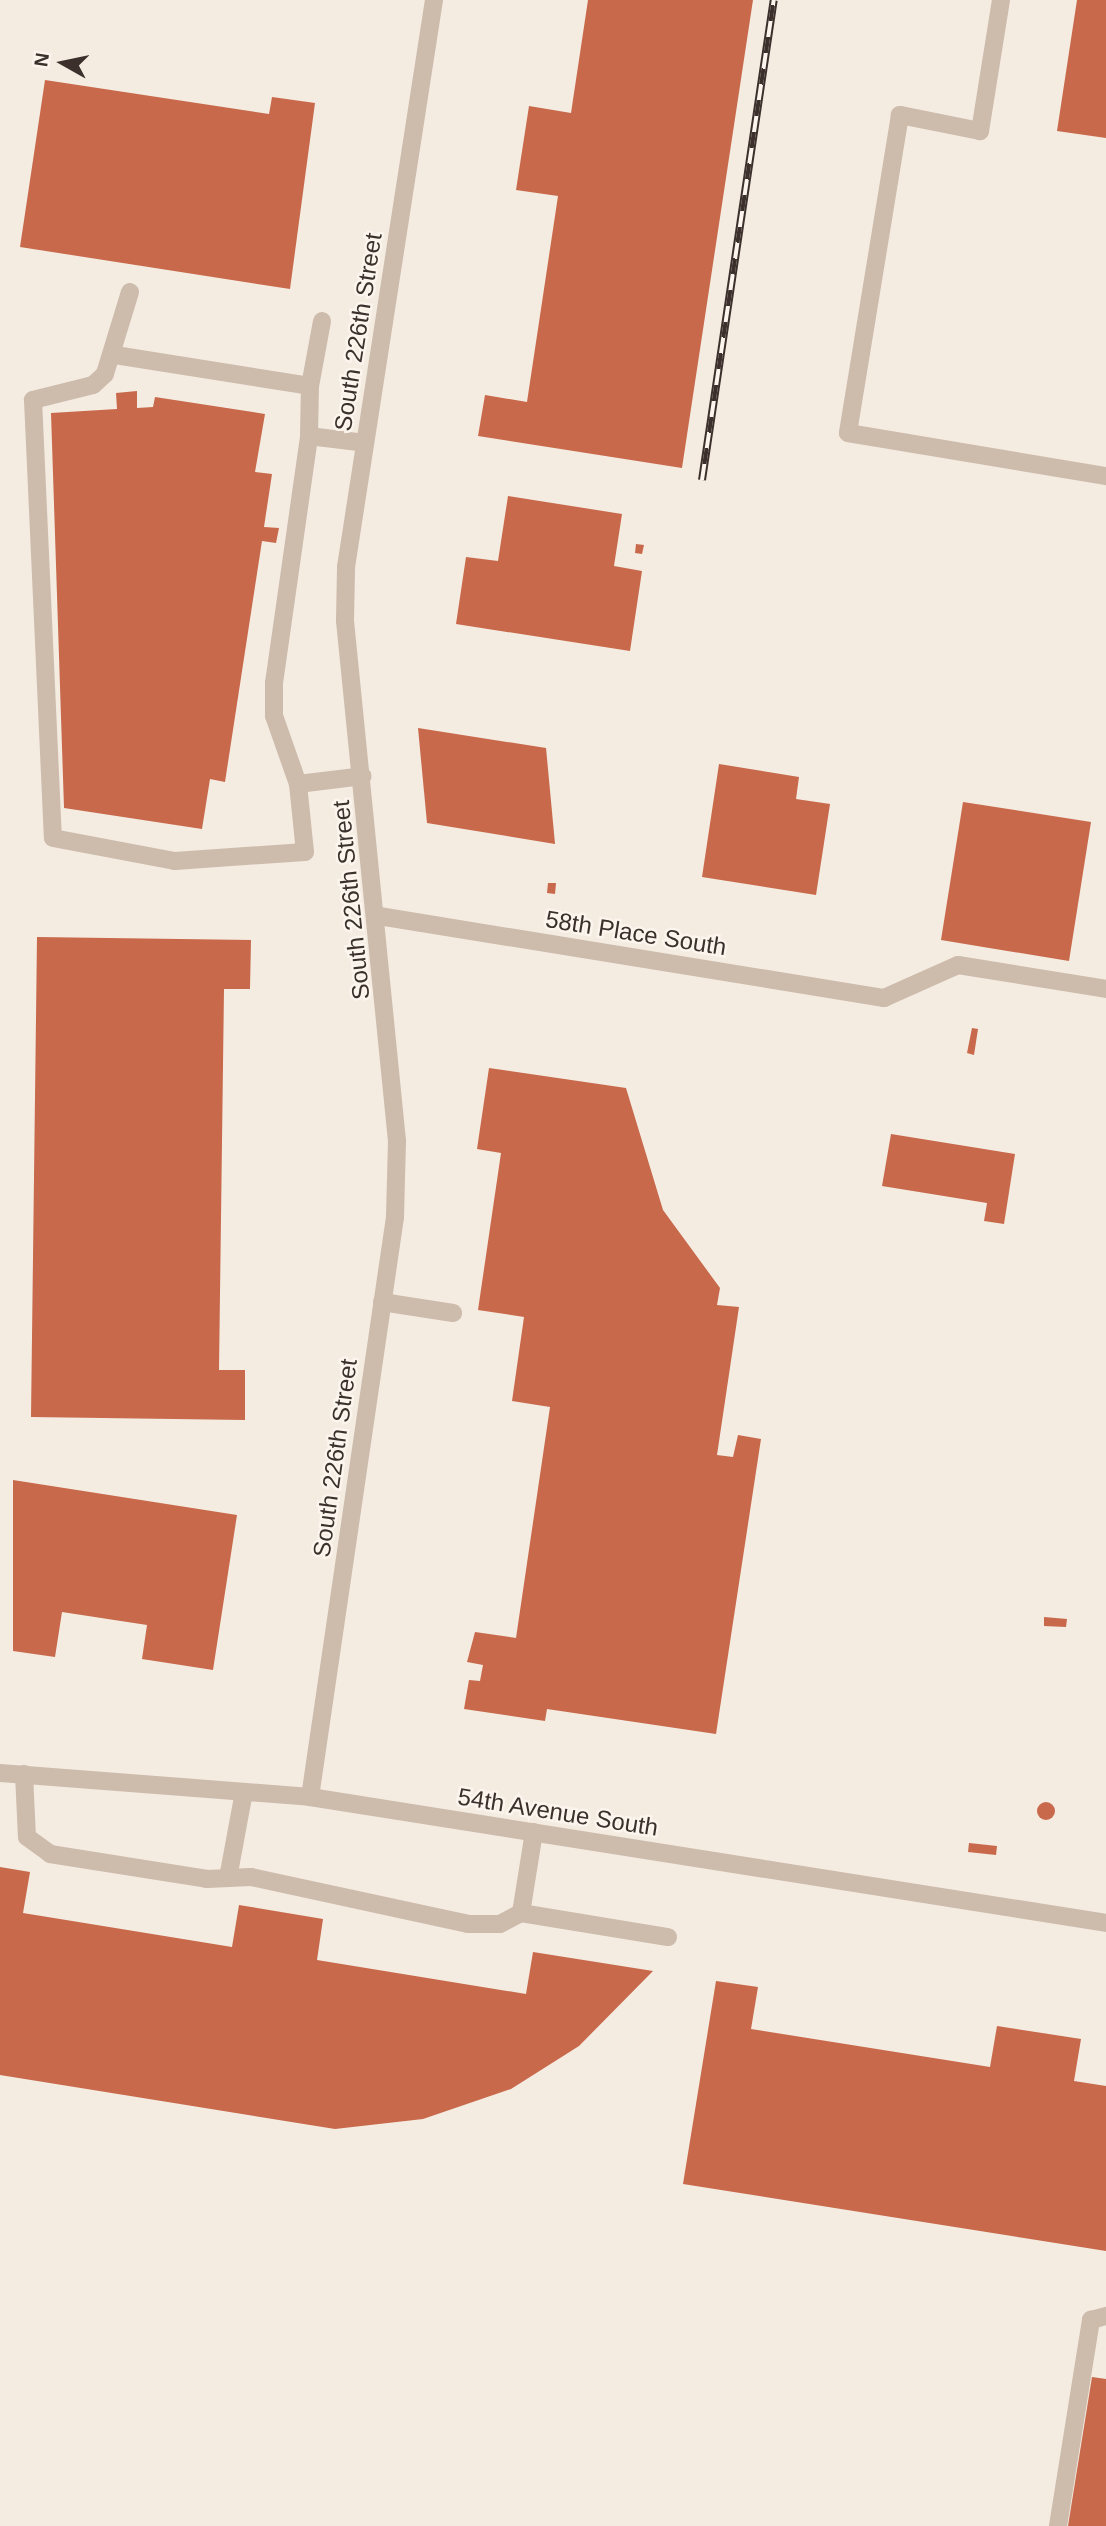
<!DOCTYPE html>
<html>
<head>
<meta charset="utf-8">
<style>
	body { margin:0 }
	#map { position:relative; width:1106px; height:2526px; overflow:hidden; background:#f4ebe1; font-family:Arial,sans-serif }
	div>[style] { position:absolute }
	[style*='--x'] { left:calc(var(--x)*1px); top:calc(var(--y)*1px); width:calc(var(--w)*1px); rotate:calc(var(--a)*1deg) }
	.building>* { inset:0; background:#c8694b }
	.round { border-radius:50% }
	.minor>* { height:18px; margin:-9px; padding:0 9px; transform-origin:9px; border-radius:9px; background:#cdbbac }
	.rail>* { height:8px; margin-top:-4px; transform-origin:0; background:repeating-linear-gradient(90deg,#fbf5ee 0 16px,#3b302b 0 32px); box-sizing:border-box; border-block:2px solid #3b302b }
	span { translate:-50% -50%; white-space:nowrap; text-align:center; line-height:1.15; -webkit-text-stroke:5px #fbf5ee; paint-order:stroke }
	.street-label { font-size:24px; color:#3b302b }
	.north { position:absolute; left:28px; top:28px; width:70px; height:70px; -webkit-text-stroke:5px #fbf5ee; paint-order:stroke; rotate:279deg; font-size:19px; font-weight:700; line-height:28px; text-align:center; color:#3b302b }
	.north::after { content:''; display:block; margin:auto; width:24px; height:32px; background:#3b302b; clip-path:polygon(50% 0,100% 100%,50% 72%,0 100%) }
</style>
</head>
<body>
<div id="map">
	<div class="building">
		<div style="clip-path:polygon(588px 0,753px 0,682px 468px,478px 436px,485px 395px,527px 402px,558px 196px,516px 190px,529px 106px,571px 113px)"></div>
		<div style="clip-path:polygon(1077px 0,1106px 0,1106px 138px,1057px 131px)"></div>
		<div style="clip-path:polygon(45px 80px,269px 114px,272px 97px,315px 103px,290px 289px,20px 247px)"></div>
		<div style="clip-path:polygon(137px 391px,137px 408px,153px 407px,155px 397px,265px 414px,255px 472px,272px 474px,264px 527px,279px 528px,276px 543px,262px 541px,225px 782px,210px 779px,202px 829px,64px 808px,51px 413px,117px 409px,116px 393px)"></div>
		<div style="clip-path:polygon(508px 496px,622px 514px,614px 566px,642px 571px,630px 651px,456px 624px,466px 557px,498px 561px)"></div>
		<div style="clip-path:polygon(636px 544px,644px 545px,642px 554px,635px 553px)"></div>
		<div style="clip-path:polygon(418px 728px,546px 748px,555px 844px,427px 823px)"></div>
		<div style="clip-path:polygon(719px 764px,799px 777px,796px 799px,830px 804px,816px 895px,702px 877px)"></div>
		<div style="clip-path:polygon(963px 802px,1091px 822px,1069px 961px,941px 940px)"></div>
		<div style="clip-path:polygon(548px 883px,556px 883px,555px 894px,547px 893px)"></div>
		<div style="clip-path:polygon(37px 937px,251px 940px,250px 989px,224px 989px,219px 1370px,245px 1370px,245px 1420px,31px 1417px)"></div>
		<div style="clip-path:polygon(972px 1028px,978px 1029px,974px 1055px,967px 1053px)"></div>
		<div style="clip-path:polygon(489px 1068px,626px 1088px,663px 1210px,720px 1288px,717px 1305px,739px 1307px,717px 1455px,733px 1457px,738px 1435px,761px 1439px,716px 1734px,547px 1709px,545px 1721px,464px 1709px,469px 1680px,480px 1681px,483px 1665px,467px 1662px,475px 1632px,516px 1638px,550px 1407px,512px 1401px,524px 1317px,478px 1310px,501px 1153px,477px 1149px)"></div>
		<div style="clip-path:polygon(891px 1134px,1015px 1154px,1004px 1224px,984px 1221px,987px 1203px,882px 1186px)"></div>
		<div style="clip-path:polygon(13px 1480px,237px 1515px,213px 1670px,142px 1659px,147px 1625px,62px 1612px,55px 1657px,13px 1651px)"></div>
		<div style="clip-path:polygon(1044px 1617px,1067px 1619px,1066px 1627px,1044px 1626px)"></div>
		<div class="round" style="left:1037px;top:1802px;width:18px;height:18px"></div>
		<div style="clip-path:polygon(969px 1843px,997px 1846px,996px 1855px,968px 1852px)"></div>
		<div style="clip-path:polygon(0 1867px,30px 1872px,23px 1913px,232px 1947px,239px 1905px,323px 1919px,317px 1960px,526px 1994px,533px 1952px,653px 1971px,579px 2046px,511px 2089px,423px 2119px,335px 2129px,0 2075px)"></div>
		<div style="clip-path:polygon(716px 1981px,758px 1987px,751px 2029px,990px 2067px,997px 2026px,1081px 2039px,1074px 2081px,1106px 2086px,1106px 2251px,683px 2184px)"></div>
		<div style="clip-path:polygon(1092px 2377px,1106px 2379px,1106px 2526px,1068px 2526px)"></div>
	</div>
	<div class="minor">
		<div style="--x:1001;--y:0;--w:133;--a:99.1"></div>
		<div style="--x:980;--y:131;--w:82;--a:-168.7"></div>
		<div style="--x:900;--y:115;--w:322;--a:99.3"></div>
		<div style="--x:848;--y:433;--w:262;--a:9.5"></div>
		<div style="--x:130;--y:292;--w:86;--a:107"></div>
		<div style="--x:105;--y:374;--w:16;--a:137"></div>
		<div style="--x:93;--y:385;--w:62;--a:166"></div>
		<div style="--x:33;--y:400;--w:438;--a:87.4"></div>
		<div style="--x:53;--y:838;--w:124;--a:10.7"></div>
		<div style="--x:175;--y:861;--w:130;--a:-4"></div>
		<div style="--x:305;--y:852;--w:68;--a:-95.9"></div>
		<div style="--x:298;--y:784;--w:65;--a:-7"></div>
		<div style="--x:115;--y:355;--w:197;--a:9"></div>
		<div style="--x:310;--y:386;--w:66;--a:-79.5"></div>
		<div style="--x:309;--y:436;--w:50;--a:-88.9"></div>
		<div style="--x:298;--y:784;--w:72;--a:-109.4"></div>
		<div style="--x:274;--y:716;--w:33;--a:-90"></div>
		<div style="--x:274;--y:683;--w:249;--a:-81.9"></div>
		<div style="--x:309;--y:436;--w:56;--a:7.1"></div>
		<div style="--x:379;--y:916;--w:512;--a:9.22"></div>
		<div style="--x:884;--y:998;--w:81;--a:-24"></div>
		<div style="--x:958;--y:965;--w:150;--a:9.2"></div>
		<div style="--x:382;--y:1302;--w:72;--a:8.8"></div>
		<div style="--x:0;--y:1773;--w:311;--a:4.4"></div>
		<div style="--x:310;--y:1797;--w:806;--a:8.99"></div>
		<div style="--x:24;--y:1774;--w:63;--a:87.3"></div>
		<div style="--x:27;--y:1837;--w:29;--a:36"></div>
		<div style="--x:50;--y:1854;--w:159;--a:9"></div>
		<div style="--x:207;--y:1879;--w:44;--a:-2.6"></div>
		<div style="--x:251;--y:1877;--w:222;--a:12.2"></div>
		<div style="--x:468;--y:1924;--w:32;--a:0"></div>
		<div style="--x:500;--y:1924;--w:24;--a:-28"></div>
		<div style="--x:521;--y:1913;--w:149;--a:9.3"></div>
		<div style="--x:310;--y:1797;--w:586;--a:-81.66"></div>
		<div style="--x:395;--y:1217;--w:76;--a:-88.5"></div>
		<div style="--x:397;--y:1141;--w:523;--a:-95.71"></div>
		<div style="--x:345;--y:621;--w:54;--a:-88.9"></div>
		<div style="--x:346;--y:567;--w:574;--a:-81.18"></div>
		<div style="--x:228;--y:1878;--w:87;--a:-79.5"></div>
		<div style="--x:521;--y:1913;--w:82;--a:-80.9"></div>
		<div style="--x:1058;--y:2526;--w:209;--a:-80.9"></div>
		<div style="--x:1091;--y:2320;--w:16;--a:-15"></div>
	</div>
	<div class="rail">
		<div style="--x:702;--y:480;--w:485;--a:-81.5"></div>
	</div>
	<div class="street-label">
		<span style="left:358px;top:332px;rotate:-81deg">South 226th Street</span>
		<span style="left:351px;top:900px;rotate:-96deg">South 226th Street</span>
		<span style="left:636px;top:933px;rotate:9deg">58th Place South</span>
		<span style="left:335px;top:1458px;rotate:-82deg">South 226th Street</span>
		<span style="left:558px;top:1812px;rotate:9deg">54th Avenue South</span>
	</div>
	<div class="north">N</div>
</div>
</body>
</html>
